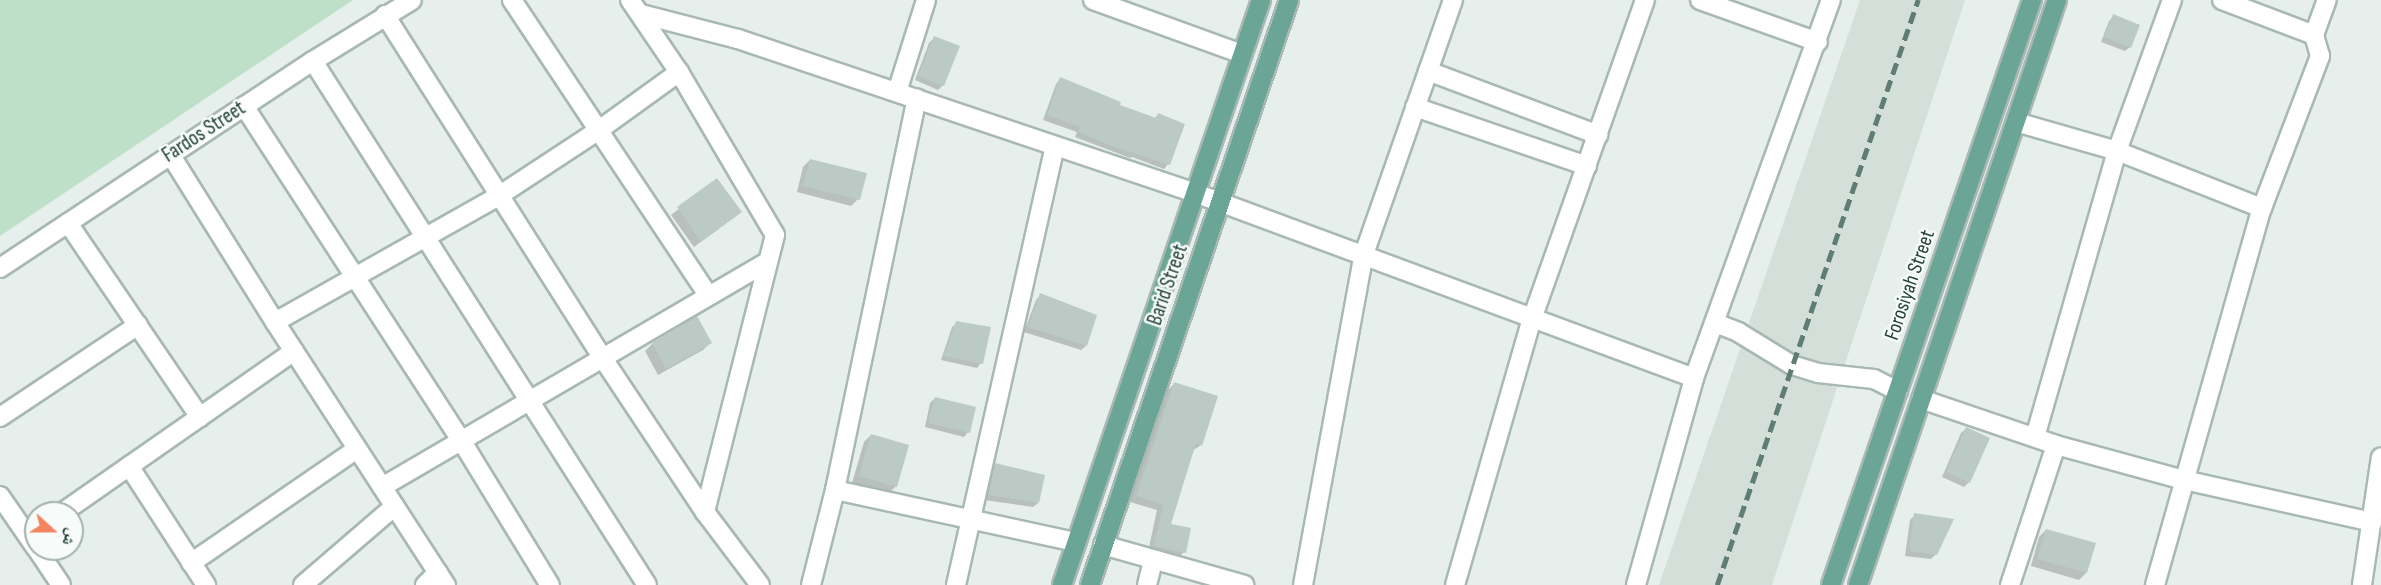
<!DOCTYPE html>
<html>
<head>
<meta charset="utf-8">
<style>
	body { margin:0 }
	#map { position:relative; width:2381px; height:585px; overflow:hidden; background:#e6efeb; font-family:"Sofia Sans Condensed","Noto Naskh Arabic",sans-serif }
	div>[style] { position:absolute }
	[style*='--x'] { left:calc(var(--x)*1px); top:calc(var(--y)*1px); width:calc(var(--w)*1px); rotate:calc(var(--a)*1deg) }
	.built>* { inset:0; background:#d4dfda }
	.green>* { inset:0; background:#bfe0c8 }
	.shadow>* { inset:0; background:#0003 }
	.building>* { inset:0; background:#bbcac4 }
	.roads { filter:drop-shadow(2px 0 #a8b8b2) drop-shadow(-2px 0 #a8b8b2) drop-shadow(0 2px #a8b8b2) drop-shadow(0 -2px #a8b8b2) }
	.minor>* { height:18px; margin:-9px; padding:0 9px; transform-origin:9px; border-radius:9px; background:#fff }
	.major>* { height:18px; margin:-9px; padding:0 9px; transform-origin:9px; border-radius:9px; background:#6aa596 }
	.rail>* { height:4.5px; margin-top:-2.25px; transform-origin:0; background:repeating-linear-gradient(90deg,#5f7d75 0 12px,transparent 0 18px) }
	span { translate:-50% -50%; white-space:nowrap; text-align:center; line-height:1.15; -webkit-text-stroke:5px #f7fbf9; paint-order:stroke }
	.street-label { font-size:21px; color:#24423a }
	.north { position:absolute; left:24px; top:501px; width:60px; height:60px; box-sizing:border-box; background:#f7fbf9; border:2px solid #a3b1ad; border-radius:50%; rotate:111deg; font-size:16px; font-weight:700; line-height:24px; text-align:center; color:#24423a }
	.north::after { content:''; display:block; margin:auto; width:21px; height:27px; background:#f4845f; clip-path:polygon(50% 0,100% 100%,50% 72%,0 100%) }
</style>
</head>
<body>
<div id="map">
	<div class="built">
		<div style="clip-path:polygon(1860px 0,1965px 0,1772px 585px,1659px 585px)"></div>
	</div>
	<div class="green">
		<div style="clip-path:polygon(0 0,353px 0,0 236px)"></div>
	</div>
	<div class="shadow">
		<div style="clip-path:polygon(2114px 16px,2130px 47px,2125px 51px,2101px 42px,2109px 21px)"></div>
		<div style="clip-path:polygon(934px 38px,943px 85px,938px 90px,915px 80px,929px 43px)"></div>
		<div style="clip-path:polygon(1060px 79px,1118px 106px,1154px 119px,1158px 115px,1168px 164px,1164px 169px,1132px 157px,1130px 158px,1075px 137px,1077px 132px,1043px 120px,1056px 84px)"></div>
		<div style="clip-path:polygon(810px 160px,858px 199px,851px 206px,797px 192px,803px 167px)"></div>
		<div style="clip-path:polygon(717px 180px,740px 212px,694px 247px,671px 215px)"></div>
		<div style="clip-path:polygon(1041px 295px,1086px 346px,1081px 350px,1024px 332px,1036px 300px)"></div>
		<div style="clip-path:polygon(957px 323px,981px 363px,977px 368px,941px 360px,952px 327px)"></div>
		<div style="clip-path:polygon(710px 343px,703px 350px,658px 375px,645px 351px,652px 344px)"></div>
		<div style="clip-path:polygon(1174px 384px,1201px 445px,1192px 451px,1169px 525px,1184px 552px,1177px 559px,1148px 552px,1157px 510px,1130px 502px,1167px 391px)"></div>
		<div style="clip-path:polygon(935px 398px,968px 432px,964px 437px,925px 427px,930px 403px)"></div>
		<div style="clip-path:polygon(1966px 429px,1969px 482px,1964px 487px,1942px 477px,1961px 433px)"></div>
		<div style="clip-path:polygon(871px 435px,896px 486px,889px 493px,852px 483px,864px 442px)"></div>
		<div style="clip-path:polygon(995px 465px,1038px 503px,1033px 507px,984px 500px,991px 470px)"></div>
		<div style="clip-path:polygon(1915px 515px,1936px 554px,1931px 559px,1905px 556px,1910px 520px)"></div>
		<div style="clip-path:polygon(2046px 530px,2086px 573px,2079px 580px,2031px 566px,2039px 537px)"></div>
	</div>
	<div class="building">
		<div style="clip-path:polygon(2113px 14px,2140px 25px,2131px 48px,2104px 37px)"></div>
		<div style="clip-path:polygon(934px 36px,960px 46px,944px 86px,918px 76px)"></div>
		<div style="clip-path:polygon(1060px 77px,1121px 102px,1120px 105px,1156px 118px,1158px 113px,1185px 124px,1170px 165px,1112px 146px,1078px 132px,1080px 127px,1047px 115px)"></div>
		<div style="clip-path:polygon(810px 159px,867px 173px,860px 200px,803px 186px)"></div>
		<div style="clip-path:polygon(717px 178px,742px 212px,701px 242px,677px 207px)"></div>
		<div style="clip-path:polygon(1040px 293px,1097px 315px,1087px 346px,1028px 327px)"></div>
		<div style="clip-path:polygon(697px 316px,712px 343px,666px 369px,652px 343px)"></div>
		<div style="clip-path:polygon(956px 321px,991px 327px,983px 364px,944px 356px)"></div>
		<div style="clip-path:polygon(1174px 382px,1218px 396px,1202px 446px,1196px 443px,1171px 524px,1191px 528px,1186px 553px,1154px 546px,1163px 504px,1136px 496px)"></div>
		<div style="clip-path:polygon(935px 397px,976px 407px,970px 433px,928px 423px)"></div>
		<div style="clip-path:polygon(1966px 427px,1990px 438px,1970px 483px,1946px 472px)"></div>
		<div style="clip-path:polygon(871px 434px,909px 445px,897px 487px,859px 476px)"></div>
		<div style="clip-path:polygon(995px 463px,1045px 475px,1039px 503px,988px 495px)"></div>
		<div style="clip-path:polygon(1914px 513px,1954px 519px,1937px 555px,1909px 551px)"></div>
		<div style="clip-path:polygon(2046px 529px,2096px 543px,2087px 573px,2037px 559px)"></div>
	</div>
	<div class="roads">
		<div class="minor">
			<div style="--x:512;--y:0;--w:354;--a:56.4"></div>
			<div style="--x:630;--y:0;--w:87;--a:55.8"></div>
			<div style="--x:679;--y:72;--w:189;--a:59.5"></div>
			<div style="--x:775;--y:235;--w:286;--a:104.2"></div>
			<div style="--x:1093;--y:0;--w:158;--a:19.9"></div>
			<div style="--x:1700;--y:0;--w:125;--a:19.6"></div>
			<div style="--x:2222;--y:0;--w:98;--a:20.8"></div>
			<div style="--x:641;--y:14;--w:100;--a:14.5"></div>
			<div style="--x:738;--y:39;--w:482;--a:18.6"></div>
			<div style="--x:1195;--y:193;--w:532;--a:20.34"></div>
			<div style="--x:385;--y:15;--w:405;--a:57.6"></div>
			<div style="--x:602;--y:357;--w:186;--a:56.4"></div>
			<div style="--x:705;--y:512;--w:91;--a:53"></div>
			<div style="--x:313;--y:61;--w:621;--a:57.49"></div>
			<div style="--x:1428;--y:71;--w:182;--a:20.6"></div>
			<div style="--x:897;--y:92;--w:96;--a:-72.5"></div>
			<div style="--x:244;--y:106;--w:398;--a:57"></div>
			<div style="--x:461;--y:440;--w:170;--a:58.5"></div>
			<div style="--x:1415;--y:107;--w:182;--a:18.9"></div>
			<div style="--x:2016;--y:122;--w:105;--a:16"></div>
			<div style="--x:2117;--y:151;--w:156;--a:21.5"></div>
			<div style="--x:170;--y:154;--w:198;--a:58"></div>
			<div style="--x:275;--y:322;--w:314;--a:57"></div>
			<div style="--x:68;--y:223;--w:235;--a:55.8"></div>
			<div style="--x:0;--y:268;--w:375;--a:-33.5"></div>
			<div style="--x:313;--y:61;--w:116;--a:-31.6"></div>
			<div style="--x:275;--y:322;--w:258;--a:-29.4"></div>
			<div style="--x:500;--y:195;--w:118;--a:-33.3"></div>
			<div style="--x:599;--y:130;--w:99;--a:-35.9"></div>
			<div style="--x:1715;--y:323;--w:25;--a:21"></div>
			<div style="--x:1738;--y:332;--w:63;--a:31.4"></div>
			<div style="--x:1792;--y:365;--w:27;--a:17"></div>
			<div style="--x:1818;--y:373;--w:56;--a:6.1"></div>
			<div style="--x:1874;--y:379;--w:27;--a:27"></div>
			<div style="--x:1921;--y:399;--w:143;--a:18.8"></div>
			<div style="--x:2056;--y:445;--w:133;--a:15.3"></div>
			<div style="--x:2184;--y:480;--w:193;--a:12.6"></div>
			<div style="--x:0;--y:417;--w:166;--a:-33.7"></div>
			<div style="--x:2035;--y:437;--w:298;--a:-74"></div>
			<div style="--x:2117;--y:151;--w:161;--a:-70"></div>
			<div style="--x:129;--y:466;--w:142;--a:57.1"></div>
			<div style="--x:382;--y:487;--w:446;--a:-30.3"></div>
			<div style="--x:835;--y:490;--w:247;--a:12.2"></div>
			<div style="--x:0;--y:496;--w:63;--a:55.3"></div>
			<div style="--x:62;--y:513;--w:283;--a:-34.9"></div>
			<div style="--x:1103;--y:545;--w:147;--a:15.8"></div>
			<div style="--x:37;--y:549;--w:43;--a:56.3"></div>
			<div style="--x:191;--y:563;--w:201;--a:-34.5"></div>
			<div style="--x:303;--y:585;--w:121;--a:-40.7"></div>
			<div style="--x:425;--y:585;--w:18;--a:-45"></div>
			<div style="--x:811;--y:585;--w:98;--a:-75.8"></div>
			<div style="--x:835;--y:490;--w:400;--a:-78.2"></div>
			<div style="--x:956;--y:585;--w:450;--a:-77.3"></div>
			<div style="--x:1147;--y:585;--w:25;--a:-76"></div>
			<div style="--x:1303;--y:585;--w:333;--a:-79.6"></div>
			<div style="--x:1363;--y:257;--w:272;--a:-70.7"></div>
			<div style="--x:1455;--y:585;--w:277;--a:-73.9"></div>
			<div style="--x:1532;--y:319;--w:338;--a:-70.5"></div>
			<div style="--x:1636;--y:585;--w:215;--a:-74.3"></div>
			<div style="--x:1694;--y:378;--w:402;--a:-70.1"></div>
			<div style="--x:2010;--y:585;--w:147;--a:-71.8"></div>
			<div style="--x:2155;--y:585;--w:392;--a:-74.2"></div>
			<div style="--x:2262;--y:208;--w:163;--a:-69.1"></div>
			<div style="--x:2320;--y:56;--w:22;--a:-106"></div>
			<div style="--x:2314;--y:35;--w:37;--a:-70"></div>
			<div style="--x:2362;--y:585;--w:129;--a:-81.6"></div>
		</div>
		<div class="major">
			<div style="--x:1062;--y:585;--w:618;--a:-71.21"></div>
			<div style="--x:1090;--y:585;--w:618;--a:-71.21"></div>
			<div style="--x:1831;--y:585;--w:619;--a:-71.04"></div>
			<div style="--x:1858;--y:585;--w:618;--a:-71.21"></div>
		</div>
	</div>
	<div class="rail">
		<div style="--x:1717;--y:585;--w:619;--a:-71.04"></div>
	</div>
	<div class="street-label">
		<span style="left:204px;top:132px;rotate:-33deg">Fardos Street</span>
		<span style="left:1168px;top:285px;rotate:-71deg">Barid Street</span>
		<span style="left:1910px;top:285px;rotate:-71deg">Forosiyah Street</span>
	</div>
	<div class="north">ش</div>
</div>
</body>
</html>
